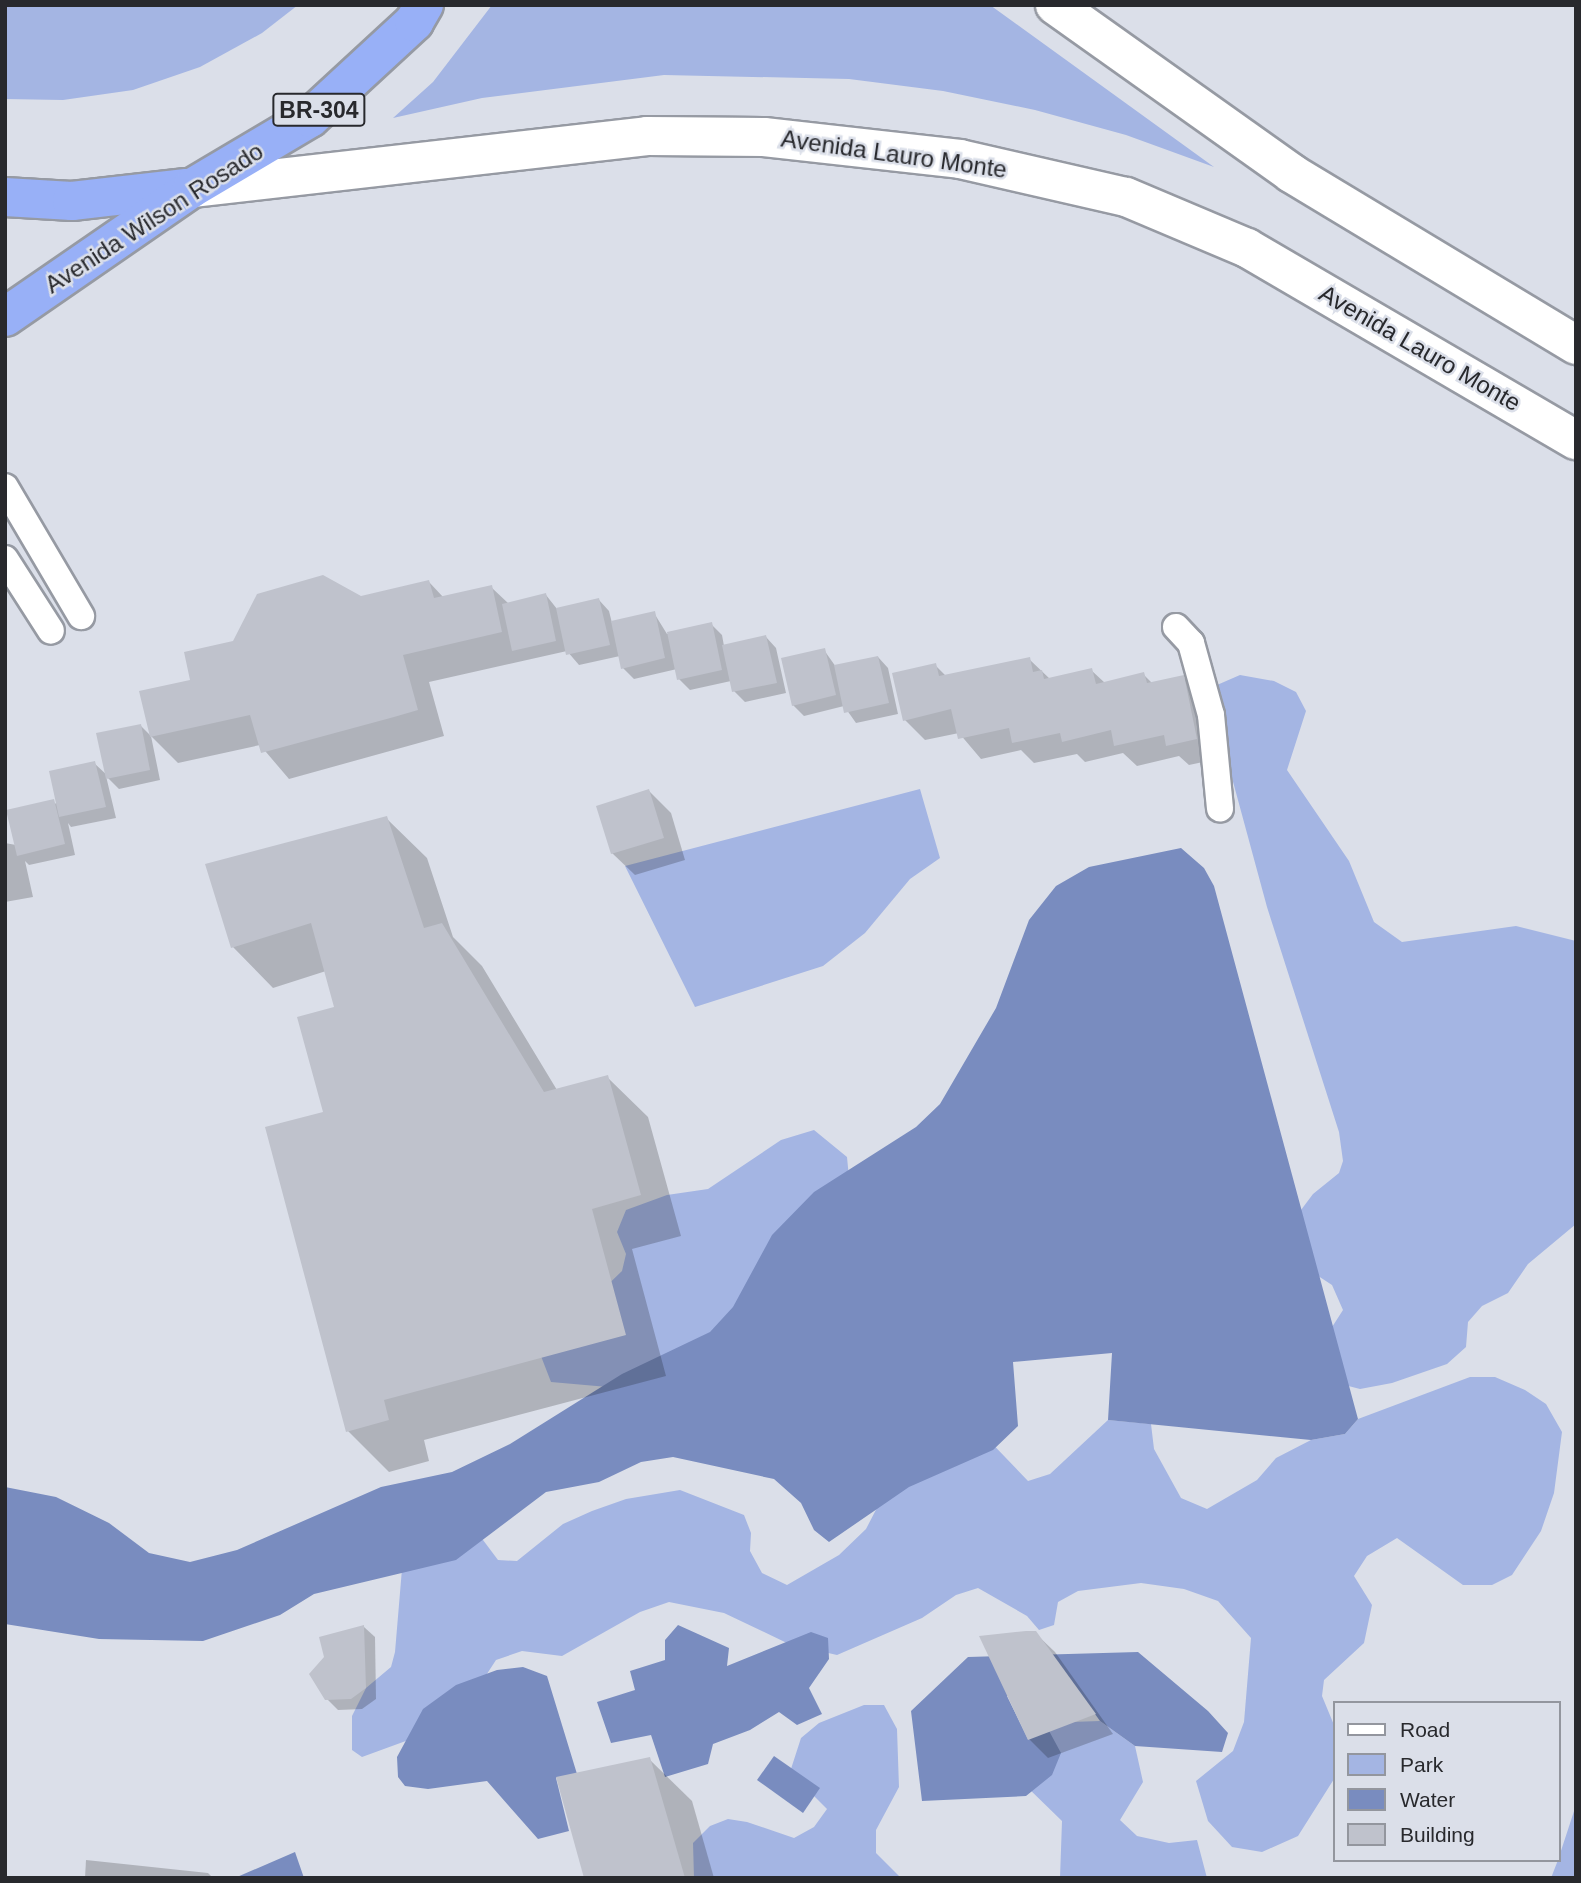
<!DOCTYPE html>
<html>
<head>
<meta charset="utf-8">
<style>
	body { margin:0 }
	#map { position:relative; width:1581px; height:1883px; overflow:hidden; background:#dbdfe9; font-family:Helvetica,sans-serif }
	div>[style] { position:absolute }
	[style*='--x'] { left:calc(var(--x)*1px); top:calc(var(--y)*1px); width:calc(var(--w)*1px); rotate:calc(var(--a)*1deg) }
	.green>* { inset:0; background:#a4b5e3 }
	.water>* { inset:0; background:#798cbf }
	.shadow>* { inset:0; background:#0003 }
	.building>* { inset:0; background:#bfc2cc }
	.roads { filter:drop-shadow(2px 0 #969aa3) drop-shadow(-2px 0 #969aa3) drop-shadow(0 2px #969aa3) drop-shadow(0 -2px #969aa3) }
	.service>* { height:26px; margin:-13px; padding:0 13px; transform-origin:13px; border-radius:13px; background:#fff }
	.tertiary>* { height:38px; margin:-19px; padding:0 19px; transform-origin:19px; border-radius:19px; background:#fff }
	.trunk>* { height:38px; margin:-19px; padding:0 19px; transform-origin:19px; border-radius:19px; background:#98b0f7 }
	span { translate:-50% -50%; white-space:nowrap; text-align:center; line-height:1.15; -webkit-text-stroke:5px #dbdfe9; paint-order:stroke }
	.shield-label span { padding:2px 5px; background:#dbdfe9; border:2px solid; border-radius:5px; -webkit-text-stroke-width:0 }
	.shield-label { font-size:23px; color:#28292d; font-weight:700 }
	.street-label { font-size:24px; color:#28292d }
	.frame { position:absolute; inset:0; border:7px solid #28292d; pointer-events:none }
	.legend { position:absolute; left:1333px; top:1701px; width:228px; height:161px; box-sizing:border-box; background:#dbdfe9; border:2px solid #93969e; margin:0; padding:9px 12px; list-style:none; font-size:21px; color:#28292d }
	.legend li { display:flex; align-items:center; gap:14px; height:35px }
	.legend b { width:35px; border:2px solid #93969e }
</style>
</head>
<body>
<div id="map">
	<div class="green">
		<div style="clip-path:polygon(5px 5px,298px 5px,262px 33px,200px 67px,133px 90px,63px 100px,5px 99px)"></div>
		<div style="clip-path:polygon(492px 5px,990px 5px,1214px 167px,1126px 135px,1035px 110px,943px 91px,849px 79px,664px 75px,482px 98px,393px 118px,433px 82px)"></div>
		<div style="clip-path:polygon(1240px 675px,1274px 681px,1296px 692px,1306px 711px,1287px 770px,1349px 861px,1374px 922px,1402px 942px,1516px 926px,1576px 941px,1576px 1224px,1528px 1264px,1508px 1293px,1482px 1306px,1468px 1322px,1466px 1347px,1447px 1364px,1392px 1383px,1360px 1389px,1333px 1382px,1325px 1338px,1343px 1310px,1332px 1285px,1306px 1268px,1295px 1218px,1313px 1194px,1339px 1173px,1343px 1161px,1339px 1132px,1267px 907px,1216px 719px,1217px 685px)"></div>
		<div style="clip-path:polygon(920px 789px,940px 858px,910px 879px,865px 933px,823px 966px,695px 1007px,625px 866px)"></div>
		<div style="clip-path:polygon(814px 1130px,847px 1157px,850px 1188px,701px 1356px,619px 1388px,551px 1382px,539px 1351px,622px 1271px,626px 1254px,617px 1232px,626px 1210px,667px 1195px,708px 1189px,781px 1140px)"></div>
		<div style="clip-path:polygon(1470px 1377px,1495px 1377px,1525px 1390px,1546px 1404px,1562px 1432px,1554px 1493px,1541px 1531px,1512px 1575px,1492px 1585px,1463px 1585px,1397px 1538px,1367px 1556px,1354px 1576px,1372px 1605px,1364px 1643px,1324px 1680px,1322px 1696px,1334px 1725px,1334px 1779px,1298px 1836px,1262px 1852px,1232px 1847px,1208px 1821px,1196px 1781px,1233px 1751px,1244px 1722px,1251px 1638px,1218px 1601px,1184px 1589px,1141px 1583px,1078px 1591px,1058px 1602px,1054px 1625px,1039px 1630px,1027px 1616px,978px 1588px,956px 1595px,922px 1618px,837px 1655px,789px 1644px,724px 1613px,669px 1602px,640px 1612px,562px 1656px,522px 1651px,496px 1660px,455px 1723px,362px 1757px,352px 1750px,352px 1716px,366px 1688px,391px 1667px,395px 1652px,403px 1557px,471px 1524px,498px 1560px,517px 1561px,563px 1524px,592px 1511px,626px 1499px,680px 1490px,744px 1515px,751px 1533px,750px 1551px,762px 1573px,787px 1585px,839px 1555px,866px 1529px,894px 1475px,980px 1431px,1028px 1481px,1050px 1474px,1108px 1420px,1151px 1424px,1154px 1449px,1181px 1498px,1207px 1509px,1257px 1480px,1276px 1458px,1311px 1440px,1345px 1434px,1358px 1419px)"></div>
		<div style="clip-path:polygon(864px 1705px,884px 1705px,897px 1729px,899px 1787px,876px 1830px,876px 1853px,901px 1878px,694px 1878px,693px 1843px,710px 1826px,728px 1819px,747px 1822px,794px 1838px,814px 1827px,827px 1809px,790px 1772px,801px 1738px,819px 1723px)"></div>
		<div style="clip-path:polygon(1100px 1721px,1135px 1746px,1143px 1782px,1120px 1820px,1137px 1836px,1169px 1843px,1197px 1840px,1207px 1878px,1060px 1878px,1062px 1821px,1023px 1783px,1028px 1740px,1071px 1722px)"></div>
		<div style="clip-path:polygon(1576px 1805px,1576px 1878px,1551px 1878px,1558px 1860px)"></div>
	</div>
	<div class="water">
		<div style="clip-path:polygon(1181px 848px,1204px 868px,1214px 886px,1358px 1419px,1345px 1434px,1311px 1440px,1108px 1420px,1112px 1353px,1013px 1362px,1018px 1426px,993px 1450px,909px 1487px,829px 1542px,814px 1530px,801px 1503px,774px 1479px,673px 1457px,641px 1462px,599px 1482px,546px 1492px,456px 1560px,314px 1594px,280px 1615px,203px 1641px,99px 1639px,5px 1624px,5px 1487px,56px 1497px,109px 1523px,149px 1553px,190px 1562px,237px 1550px,381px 1487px,452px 1472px,510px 1444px,622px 1374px,710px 1332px,733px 1307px,772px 1235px,814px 1192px,916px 1127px,940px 1104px,996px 1008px,1029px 920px,1056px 886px,1089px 867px)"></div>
		<div style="clip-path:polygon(678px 1625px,729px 1648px,727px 1666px,811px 1632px,828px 1638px,829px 1659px,809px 1688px,822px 1714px,797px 1725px,779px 1712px,750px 1730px,713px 1744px,708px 1764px,665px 1777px,651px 1735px,611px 1743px,597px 1702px,635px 1690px,630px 1671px,665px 1660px,665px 1640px)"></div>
		<div style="clip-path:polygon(1138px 1652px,1208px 1711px,1228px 1733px,1222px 1752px,1135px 1746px,1100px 1721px,1080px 1693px,1007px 1696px,1028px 1739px,1048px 1729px,1061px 1753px,1052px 1775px,1026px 1796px,922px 1801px,911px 1711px,968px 1657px)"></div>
		<div style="clip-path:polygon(523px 1667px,547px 1676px,577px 1774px,556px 1778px,569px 1831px,538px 1839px,487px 1781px,428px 1789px,405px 1786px,398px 1777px,397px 1757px,423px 1709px,456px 1685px,497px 1670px)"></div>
		<div style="clip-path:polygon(774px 1756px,820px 1788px,803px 1813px,757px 1780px)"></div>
		<div style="clip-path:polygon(295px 1852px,304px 1878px,238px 1878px,237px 1877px)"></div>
	</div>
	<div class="shadow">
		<div style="clip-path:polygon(429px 582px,444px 598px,491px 587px,509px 604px,546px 595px,557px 609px,599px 600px,609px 611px,612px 623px,654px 613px,667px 634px,711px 624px,722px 635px,724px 646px,766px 637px,776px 648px,786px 693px,745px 702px,734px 691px,731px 681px,690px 690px,679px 679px,677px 669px,634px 679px,623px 668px,620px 656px,579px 665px,567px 651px,429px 682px,444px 736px,289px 779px,260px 745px,178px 763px,151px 736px,192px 682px,234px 642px,361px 598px)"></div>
		<div style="clip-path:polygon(824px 650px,836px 667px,878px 657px,888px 668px,898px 714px,856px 723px,844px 706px,804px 716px,793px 705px)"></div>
		<div style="clip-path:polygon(1029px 659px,1050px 679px,1091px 670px,1105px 683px,1143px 674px,1153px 684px,1183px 677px,1204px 698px,1217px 759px,1189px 765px,1179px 756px,1137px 766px,1123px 753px,1085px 762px,1077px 754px,1034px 763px,1021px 750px,981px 759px,959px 733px,925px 740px,905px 720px,935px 665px,947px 677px)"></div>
		<div style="clip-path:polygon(140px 725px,151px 736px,160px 780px,119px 789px,106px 776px,116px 818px,71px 827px,68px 823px,75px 855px,29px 865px,25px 861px,33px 897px,5px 902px,5px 843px,16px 845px,94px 763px,108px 776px)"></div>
		<div style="clip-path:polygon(649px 791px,671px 813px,685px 860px,635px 875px,612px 853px)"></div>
		<div style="clip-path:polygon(386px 818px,427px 858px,453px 937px,482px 966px,557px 1090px,607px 1077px,648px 1117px,681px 1236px,632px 1249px,666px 1376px,424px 1440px,429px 1461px,389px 1472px,348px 1431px,325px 1113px,336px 1008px,326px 971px,273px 988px,233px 947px)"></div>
		<div style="clip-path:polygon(364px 1627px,375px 1637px,376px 1699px,362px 1709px,338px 1710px,326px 1698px)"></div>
		<div style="clip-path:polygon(1035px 1633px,1055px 1652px,1113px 1734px,1048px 1758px,1029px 1739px)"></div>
		<div style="clip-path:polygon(649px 1759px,692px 1801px,714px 1878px,589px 1878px)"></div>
		<div style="clip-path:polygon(86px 1860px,208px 1873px,213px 1878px,85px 1878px)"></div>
	</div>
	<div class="building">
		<div style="clip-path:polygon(323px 575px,361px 596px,429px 580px,434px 598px,492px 585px,502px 632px,403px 655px,418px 710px,394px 717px,261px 753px,250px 715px,150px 737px,139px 691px,190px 680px,184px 652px,233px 641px,257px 594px)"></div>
		<div style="clip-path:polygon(546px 593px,556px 641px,512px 651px,502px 604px)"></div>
		<div style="clip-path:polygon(599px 598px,610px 645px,566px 655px,556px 608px)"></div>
		<div style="clip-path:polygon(655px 611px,665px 658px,621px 669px,611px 621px)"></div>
		<div style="clip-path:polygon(712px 622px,722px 670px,677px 680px,667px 632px)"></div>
		<div style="clip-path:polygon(766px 635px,777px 683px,732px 692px,722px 645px)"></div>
		<div style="clip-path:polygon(825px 648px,836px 695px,792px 706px,781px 658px)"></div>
		<div style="clip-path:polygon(878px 656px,889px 703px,844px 713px,834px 665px)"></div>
		<div style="clip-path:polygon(1030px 657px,1033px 672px,1042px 670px,1044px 679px,1092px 668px,1096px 684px,1144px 672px,1147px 683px,1184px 675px,1197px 739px,1166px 746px,1164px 735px,1114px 746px,1111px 730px,1062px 742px,1060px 733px,1012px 743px,1009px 728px,958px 739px,951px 709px,903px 721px,892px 673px,936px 663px,939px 676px)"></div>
		<div style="clip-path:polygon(141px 724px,150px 770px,106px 779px,96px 733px)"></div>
		<div style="clip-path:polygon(95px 761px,106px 807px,59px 817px,49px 771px)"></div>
		<div style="clip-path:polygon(649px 789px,664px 838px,611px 854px,596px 806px)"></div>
		<div style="clip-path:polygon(54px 799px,65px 844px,17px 856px,6px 810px)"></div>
		<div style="clip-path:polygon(387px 816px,424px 928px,442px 923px,544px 1092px,608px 1075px,641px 1195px,592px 1209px,626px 1335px,384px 1400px,389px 1420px,346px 1432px,265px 1127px,323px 1112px,297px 1017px,334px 1007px,311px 923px,231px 948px,205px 864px)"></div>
		<div style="clip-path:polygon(364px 1625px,366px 1688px,351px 1699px,325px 1700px,309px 1674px,324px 1657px,319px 1637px)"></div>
		<div style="clip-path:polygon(1026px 1631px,1036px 1631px,1096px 1714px,1028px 1740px,979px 1636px)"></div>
		<div style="clip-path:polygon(650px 1757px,685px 1878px,584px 1878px,556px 1777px)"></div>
	</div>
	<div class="roads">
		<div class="service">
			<div style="--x:5;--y:487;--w:150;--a:59.5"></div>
			<div style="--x:5;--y:559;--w:85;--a:57.4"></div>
			<div style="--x:1176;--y:627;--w:22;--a:47"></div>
			<div style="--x:1191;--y:643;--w:75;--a:74.5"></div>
			<div style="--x:1211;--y:715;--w:94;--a:84.5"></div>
		</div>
		<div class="tertiary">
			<div style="--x:1055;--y:5;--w:290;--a:35.4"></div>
			<div style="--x:1291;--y:173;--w:333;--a:31.1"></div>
			<div style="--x:192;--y:188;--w:458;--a:-6.5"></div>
			<div style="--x:647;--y:136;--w:117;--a:0.5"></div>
			<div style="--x:764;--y:137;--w:197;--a:6.4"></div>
			<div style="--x:960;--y:159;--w:170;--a:12.9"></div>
			<div style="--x:1126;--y:197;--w:131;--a:22.9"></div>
			<div style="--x:1247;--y:248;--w:381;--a:30.3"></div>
		</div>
		<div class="trunk">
			<div style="--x:5;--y:197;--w:67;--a:3.4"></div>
			<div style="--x:72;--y:201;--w:115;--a:-6.5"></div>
			<div style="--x:5;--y:317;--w:227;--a:-34.6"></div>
			<div style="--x:192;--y:188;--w:137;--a:-30.7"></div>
			<div style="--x:310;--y:118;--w:142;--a:-42.7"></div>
			<div style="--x:414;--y:22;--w:20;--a:-60"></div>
		</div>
	</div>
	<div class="shield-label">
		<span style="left:319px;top:110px">BR-304</span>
	</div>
	<div class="street-label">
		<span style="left:894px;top:154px;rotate:8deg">Avenida Lauro Monte</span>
		<span style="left:154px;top:218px;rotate:-33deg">Avenida Wilson Rosado</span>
		<span style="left:1420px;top:348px;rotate:30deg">Avenida Lauro Monte</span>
	</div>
	<div class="frame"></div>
	<ul class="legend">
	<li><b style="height:9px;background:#fff"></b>Road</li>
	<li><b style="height:19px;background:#a4b5e3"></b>Park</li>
	<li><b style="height:19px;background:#798cbf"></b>Water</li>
	<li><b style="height:19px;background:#bfc2cc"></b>Building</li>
	</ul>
</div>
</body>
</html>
